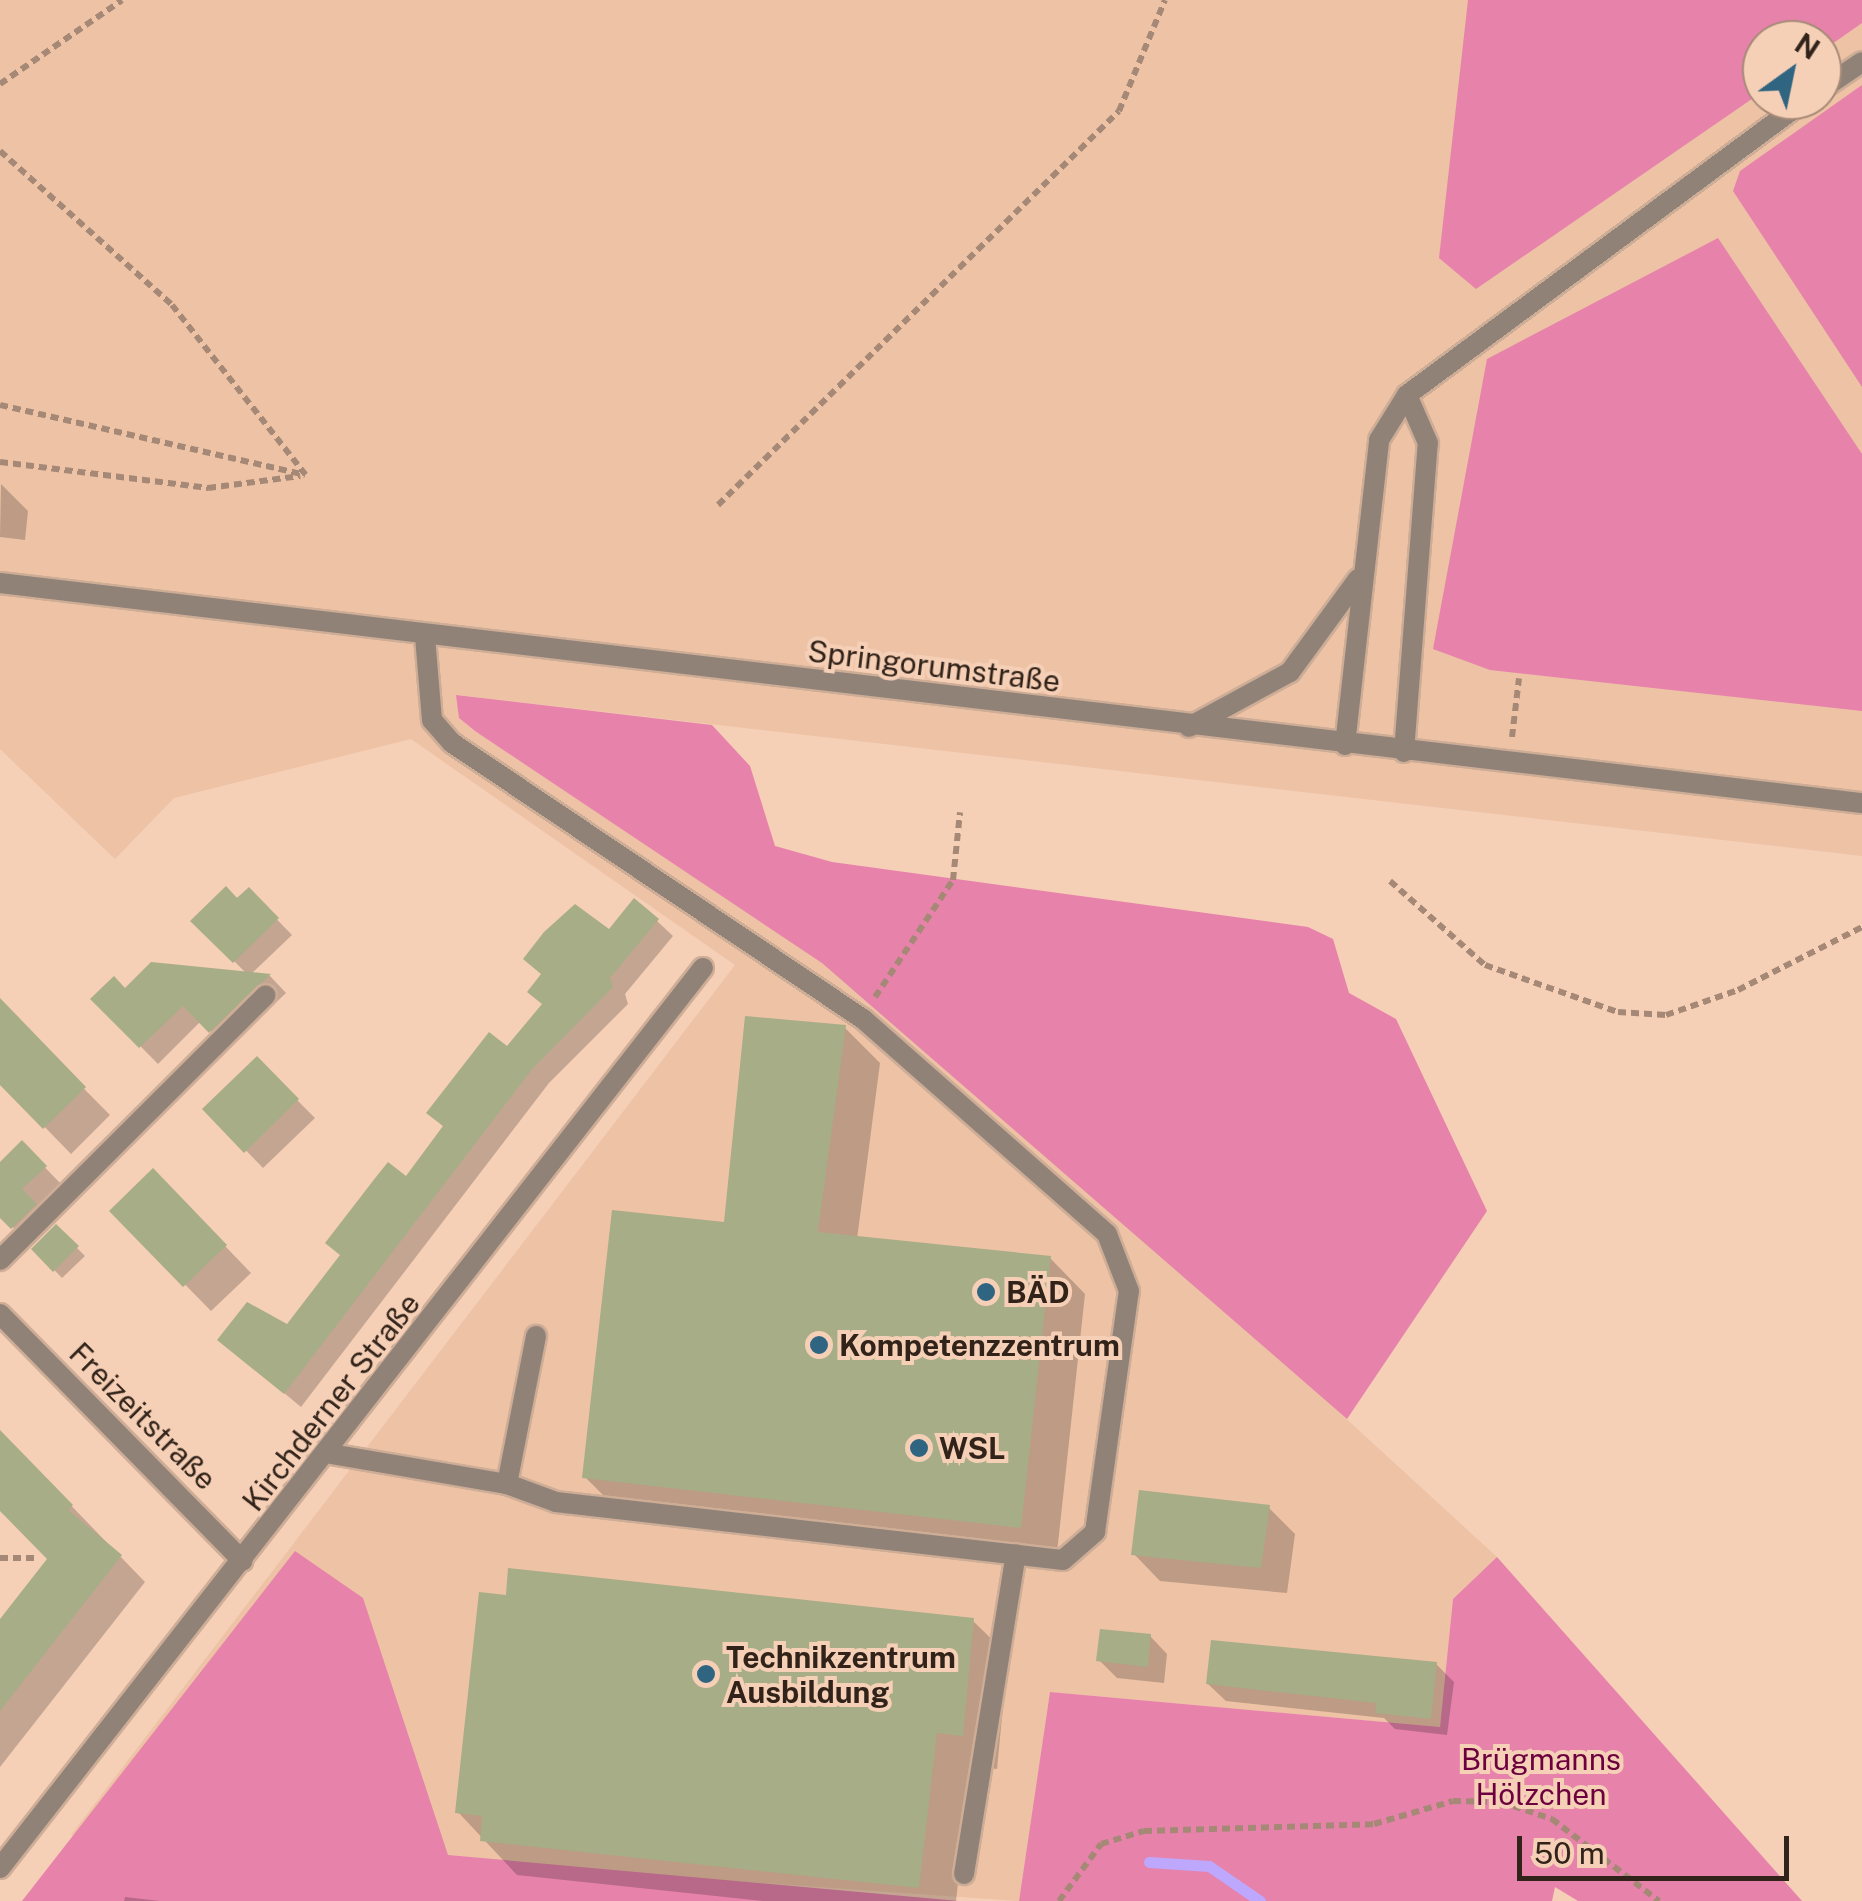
<!DOCTYPE html>
<html>
<head>
<meta charset="utf-8">
<style>
	body { margin:0 }
	#map { position:relative; width:1862px; height:1901px; overflow:hidden; background:#f5cfb6; font-family:"Public Sans",sans-serif }
	div>[style] { position:absolute }
	[style*='--x'] { left:calc(var(--x)*1px); top:calc(var(--y)*1px); width:calc(var(--w)*1px); rotate:calc(var(--a)*1deg) }
	.built>* { inset:0; background:#edc2a5 }
	.green>* { inset:0; background:#e782ab }
	.shadow>* { inset:0; background:#0003 }
	.stream>* { height:11px; margin:-5.5px; padding:0 5.5px; transform-origin:5.5px; border-radius:5.5px; background:#bda8fd }
	.building>* { inset:0; background:#a7ad86 }
	.path>* { height:6px; margin-top:-3px; transform-origin:0; background:repeating-linear-gradient(90deg,#a58976 0 8px,transparent 0 13px) }
	.roads { filter:drop-shadow(2px 0 #cead97) drop-shadow(-2px 0 #cead97) drop-shadow(0 2px #cead97) drop-shadow(0 -2px #cead97) }
	.lane>* { height:20px; margin:-10px; padding:0 10px; transform-origin:10px; border-radius:10px; background:#918278 }
	.street>* { height:20px; margin:-10px; padding:0 10px; transform-origin:10px; border-radius:10px; background:#918278 }
	.dots>* { width:28px; height:28px; translate:-50% -50%; box-sizing:border-box; border:5px solid #f5cfb6; border-radius:50% }
	span { translate:-50% -50%; white-space:nowrap; text-align:center; line-height:1.15; -webkit-text-stroke:8px #f5cfb6; paint-order:stroke }
	.street-label { font-size:30px; color:#312319 }
	.poi-label { font-size:30px; color:#312319; font-weight:700 }
	.left { translate:0 -50%; text-align:left }
	.park-label { font-size:30px; color:#6d003e }
	.north { position:absolute; left:1742px; top:20px; width:100px; height:100px; box-sizing:border-box; background:#f5cfb6; border:2px solid #a78a77; border-radius:50%; rotate:33deg; font-size:28px; font-weight:700; line-height:40px; text-align:center; color:#312319 }
	.north::after { content:''; display:block; margin:auto; width:35px; height:45px; background:#306581; clip-path:polygon(50% 0,100% 100%,50% 72%,0 100%) }
	.scale { position:absolute; left:1517px; top:1836px; width:272px; height:45px; box-sizing:border-box; border:5px solid #312319; border-top:0; padding-left:12px; font-size:30px; line-height:35px; white-space:nowrap; color:#312319; -webkit-text-stroke:8px #f5cfb6; paint-order:stroke }
</style>
</head>
<body>
<div id="map">
	<div class="built">
		<div style="clip-path:polygon(evenodd,0 0,1862px 0,1862px 856px,457px 695px,459px 718px,475px 731px,822px 962px,1185px 1271px,1497px 1557px,1453px 1599px,1440px 1727px,1050px 1692px,1019px 1901px,71px 1835px,735px 965px,411px 739px,174px 798px,115px 859px,0 749px,0 0,1762px 40px,1822px 40px,1822px 100px,1762px 100px,1762px 40px)"></div>
	</div>
	<div class="green">
		<div style="clip-path:polygon(1468px 0,1862px 0,1862px 23px,1822px 51px,1822px 40px,1762px 40px,1762px 92px,1476px 289px,1439px 258px)"></div>
		<div style="clip-path:polygon(1862px 85px,1862px 387px,1733px 191px,1740px 171px)"></div>
		<div style="clip-path:polygon(1718px 238px,1862px 454px,1862px 711px,1490px 670px,1433px 649px,1487px 359px)"></div>
		<div style="clip-path:polygon(456px 695px,712px 725px,750px 766px,775px 846px,832px 862px,1308px 927px,1333px 939px,1349px 993px,1396px 1019px,1487px 1211px,1347px 1419px,822px 963px,475px 731px,459px 718px)"></div>
		<div style="clip-path:polygon(295px 1551px,363px 1598px,448px 1855px,959px 1901px,22px 1901px)"></div>
		<div style="clip-path:polygon(1497px 1557px,1802px 1901px,1578px 1901px,1555px 1887px,1552px 1901px,1019px 1901px,1050px 1692px,1440px 1727px,1453px 1599px)"></div>
	</div>
	<div class="shadow">
		<div style="clip-path:polygon(1px 484px,28px 511px,25px 540px,0 537px)"></div>
		<div style="clip-path:polygon(249px 891px,292px 935px,251px 974px,270px 976px,286px 993px,228px 1048px,201px 1021px,158px 1064px,94px 999px,247px 974px,194px 921px)"></div>
		<div style="clip-path:polygon(657px 921px,673px 936px,625px 994px,628px 1004px,549px 1083px,301px 1407px,220px 1340px,287px 1328px,445px 1128px,429px 1113px,507px 1050px,609px 933px)"></div>
		<div style="clip-path:polygon(0 1004px,110px 1115px,71px 1154px,0 1081px)"></div>
		<div style="clip-path:polygon(845px 1028px,880px 1063px,857px 1239px,1050px 1258px,1085px 1294px,1056px 1562px,620px 1512px,585px 1477px)"></div>
		<div style="clip-path:polygon(257px 1060px,315px 1118px,263px 1168px,206px 1109px)"></div>
		<div style="clip-path:polygon(22px 1144px,62px 1185px,38px 1208px,52px 1223px,30px 1245px,0 1214px,0 1165px)"></div>
		<div style="clip-path:polygon(179px 1198px,251px 1273px,211px 1311px,113px 1211px)"></div>
		<div style="clip-path:polygon(56px 1227px,85px 1256px,62px 1278px,34px 1249px)"></div>
		<div style="clip-path:polygon(0 1432px,145px 1582px,0 1767px,0 1623px,50px 1559px,0 1507px)"></div>
		<div style="clip-path:polygon(1268px 1507px,1295px 1534px,1287px 1593px,1160px 1581px,1134px 1554px)"></div>
		<div style="clip-path:polygon(508px 1598px,973px 1621px,1008px 1655px,997px 1769px,971px 1766px,956px 1901px,763px 1901px,517px 1875px,458px 1812px)"></div>
		<div style="clip-path:polygon(1150px 1636px,1167px 1654px,1164px 1683px,1117px 1678px,1099px 1660px)"></div>
		<div style="clip-path:polygon(1436px 1664px,1454px 1682px,1447px 1735px,1395px 1729px,1384px 1718px,1226px 1701px,1208px 1684px)"></div>
		<div style="clip-path:polygon(125px 1897px,160px 1901px,124px 1901px)"></div>
	</div>
	<div class="stream">
		<div style="--x:1149;--y:1862;--w:60;--a:3.8"></div>
		<div style="--x:1209;--y:1866;--w:62;--a:34.5"></div>
	</div>
	<div class="building">
		<div style="clip-path:polygon(226px 886px,237px 898px,249px 887px,279px 918px,233px 963px,190px 921px)"></div>
		<div style="clip-path:polygon(634px 898px,659px 919px,610px 978px,613px 987px,533px 1068px,284px 1394px,217px 1340px,247px 1302px,287px 1324px,340px 1255px,325px 1243px,376px 1177px,388px 1162px,406px 1176px,443px 1126px,426px 1113px,489px 1032px,507px 1046px,542px 1004px,527px 992px,541px 974px,523px 959px,544px 932px,575px 904px,609px 929px)"></div>
		<div style="clip-path:polygon(151px 962px,271px 974px,209px 1033px,183px 1006px,139px 1048px,90px 999px,114px 976px,125px 988px)"></div>
		<div style="clip-path:polygon(0 998px,86px 1087px,43px 1129px,0 1085px)"></div>
		<div style="clip-path:polygon(745px 1016px,846px 1025px,818px 1232px,1051px 1256px,1021px 1528px,582px 1478px,612px 1210px,724px 1222px)"></div>
		<div style="clip-path:polygon(257px 1056px,299px 1099px,244px 1153px,202px 1109px)"></div>
		<div style="clip-path:polygon(22px 1140px,47px 1166px,22px 1189px,37px 1204px,11px 1229px,0 1218px,0 1162px)"></div>
		<div style="clip-path:polygon(153px 1168px,227px 1245px,183px 1287px,109px 1211px)"></div>
		<div style="clip-path:polygon(56px 1224px,79px 1246px,53px 1272px,31px 1249px)"></div>
		<div style="clip-path:polygon(0 1430px,73px 1505px,68px 1510px,122px 1555px,0 1711px,0 1619px,47px 1559px,0 1511px)"></div>
		<div style="clip-path:polygon(1139px 1490px,1270px 1505px,1261px 1568px,1131px 1555px)"></div>
		<div style="clip-path:polygon(508px 1568px,974px 1618px,963px 1736px,937px 1733px,919px 1888px,480px 1841px,482px 1816px,455px 1813px,479px 1592px,506px 1595px)"></div>
		<div style="clip-path:polygon(1100px 1629px,1151px 1634px,1148px 1667px,1096px 1661px)"></div>
		<div style="clip-path:polygon(1211px 1640px,1437px 1662px,1431px 1719px,1375px 1713px,1376px 1703px,1206px 1684px)"></div>
	</div>
	<div class="path">
		<div style="--x:0;--y:84;--w:148;--a:-34.5"></div>
		<div style="--x:0;--y:151;--w:231;--a:41.8"></div>
		<div style="--x:172;--y:305;--w:216;--a:51.8"></div>
		<div style="--x:0;--y:405;--w:313;--a:12.9"></div>
		<div style="--x:0;--y:462;--w:210;--a:7.1"></div>
		<div style="--x:208;--y:488;--w:93;--a:-7.4"></div>
		<div style="--x:718;--y:505;--w:562;--a:-44.5"></div>
		<div style="--x:1119;--y:111;--w:120;--a:-67.5"></div>
		<div style="--x:1512;--y:737;--w:59;--a:-83.2"></div>
		<div style="--x:1390;--y:881;--w:127;--a:41.5"></div>
		<div style="--x:1485;--y:965;--w:141;--a:19.5"></div>
		<div style="--x:1618;--y:1012;--w:48;--a:3.6"></div>
		<div style="--x:1666;--y:1015;--w:76;--a:-19.1"></div>
		<div style="--x:1738;--y:990;--w:139;--a:-26.9"></div>
		<div style="--x:875;--y:997;--w:141;--a:-56.3"></div>
		<div style="--x:953;--y:880;--w:68;--a:-84.1"></div>
		<div style="--x:0;--y:1558;--w:34;--a:0"></div>
		<div style="--x:1059;--y:1901;--w:71;--a:-53.6"></div>
		<div style="--x:1101;--y:1844;--w:45;--a:-16.8"></div>
		<div style="--x:1144;--y:1831;--w:230;--a:-1.7"></div>
		<div style="--x:1374;--y:1824;--w:82;--a:-16.2"></div>
		<div style="--x:1453;--y:1801;--w:48;--a:1.2"></div>
		<div style="--x:1501;--y:1802;--w:54;--a:18.4"></div>
		<div style="--x:1552;--y:1819;--w:135;--a:37.5"></div>
	</div>
	<div class="roads">
		<div class="lane">
			<div style="--x:1822;--y:89;--w:48;--a:-34"></div>
			<div style="--x:1189;--y:727;--w:115;--a:-28.6"></div>
			<div style="--x:1290;--y:672;--w:115;--a:-53.8"></div>
			<div style="--x:1345;--y:745;--w:307;--a:-83.6"></div>
			<div style="--x:1379;--y:440;--w:53;--a:-58.1"></div>
			<div style="--x:1407;--y:395;--w:496;--a:-36.5"></div>
			<div style="--x:1404;--y:752;--w:310;--a:-85.6"></div>
			<div style="--x:1428;--y:443;--w:52;--a:-113.6"></div>
			<div style="--x:0;--y:1260;--w:375;--a:-44.9"></div>
			<div style="--x:331;--y:1454;--w:179;--a:9.7"></div>
			<div style="--x:507;--y:1484;--w:52;--a:20.2"></div>
			<div style="--x:556;--y:1502;--w:510;--a:6.53"></div>
			<div style="--x:1063;--y:1560;--w:43;--a:-41.2"></div>
			<div style="--x:1095;--y:1532;--w:243;--a:-82"></div>
			<div style="--x:1129;--y:1291;--w:61;--a:-111.1"></div>
			<div style="--x:1107;--y:1234;--w:325;--a:-138.6"></div>
			<div style="--x:863;--y:1019;--w:495;--a:-146.1"></div>
			<div style="--x:452;--y:743;--w:30;--a:-131"></div>
			<div style="--x:432;--y:720;--w:84;--a:-94.8"></div>
			<div style="--x:507;--y:1484;--w:151;--a:-78.9"></div>
			<div style="--x:964;--y:1874;--w:324;--a:-80.8"></div>
		</div>
		<div class="street">
			<div style="--x:0;--y:583;--w:1875;--a:6.74"></div>
			<div style="--x:0;--y:1314;--w:346;--a:45.5"></div>
			<div style="--x:0;--y:1868;--w:1142;--a:-52.01"></div>
		</div>
	</div>
	<div class="dots">
		<div style="left:986px;top:1292px;background:#306581"></div>
		<div style="left:819px;top:1345px;background:#306581"></div>
		<div style="left:919px;top:1448px;background:#306581"></div>
		<div style="left:706px;top:1674px;background:#306581"></div>
	</div>
	<div class="street-label">
		<span style="left:934px;top:666px;rotate:7deg">Springorumstraße</span>
		<span style="left:331px;top:1402px;rotate:-52deg">Kirchderner Straße</span>
		<span style="left:143px;top:1416px;rotate:45deg">Freizeitstraße</span>
	</div>
	<div class="poi-label">
		<span class="left" style="left:1006px;top:1292px">BÄD</span>
		<span class="left" style="left:839px;top:1345px">Kompetenzzentrum</span>
		<span class="left" style="left:939px;top:1448px">WSL</span>
		<span class="left" style="left:726px;top:1674px">Technikzentrum<br>Ausbildung</span>
	</div>
	<div class="park-label">
		<span style="left:1541px;top:1776px">Brügmanns<br>Hölzchen</span>
	</div>
	<div class="north">N</div>
	<div class="scale">50 m</div>
</div>
</body>
</html>
